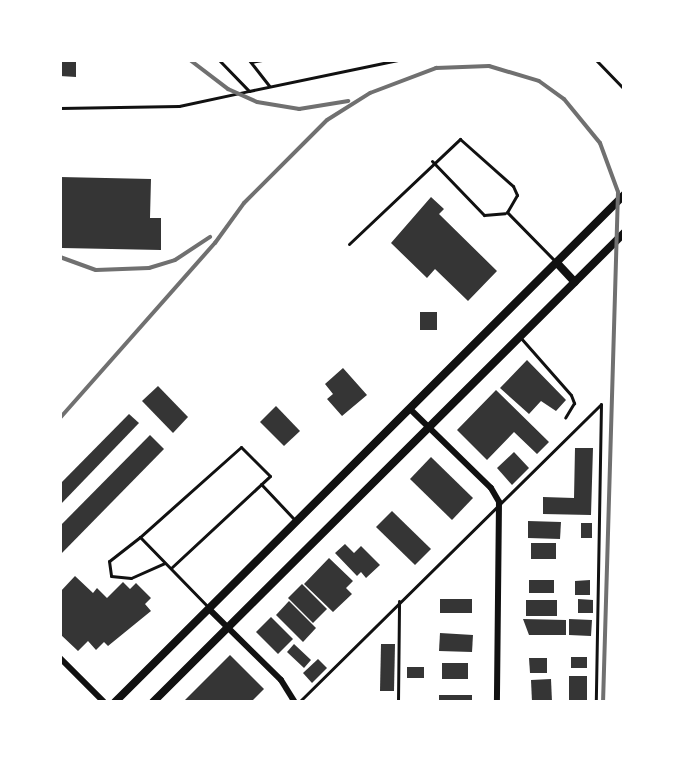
<!DOCTYPE html>
<html>
<head>
<meta charset="utf-8">
<style>
	body { margin:0 }
	#map { position:relative; width:684px; height:762px; overflow:hidden; background:#fff; font-family:Ubuntu,sans-serif }
	div>[style] { position:absolute }
	[style*='--x'] { left:calc(var(--x)*1px); top:calc(var(--y)*1px); width:calc(var(--w)*1px); rotate:calc(var(--a)*1deg) }
	.building>* { inset:0; background:#353535 }
	.service>* { height:3px; margin:-1.5px; padding:0 1.5px; transform-origin:1.5px; border-radius:1.5px; background:#111 }
	.minor>* { height:6px; margin:-3px; padding:0 3px; transform-origin:3px; border-radius:3px; background:#111 }
	.secondary>* { height:8px; margin:-4px; padding:0 4px; transform-origin:4px; border-radius:4px; background:#111 }
	.rail>* { height:4px; margin:-2px; padding:0 2px; transform-origin:2px; border-radius:2px; background:#707070 }
	span { translate:-50% -50%; white-space:nowrap; text-align:center; line-height:1.15; -webkit-text-stroke:7px #fff; paint-order:stroke }
	.frame { position:absolute; inset:0; border:62px solid #fff; pointer-events:none }
</style>
</head>
<body>
<div id="map">
	<div class="building">
		<div style="clip-path:polygon(60px 60px,76px 60px,76px 77px,60px 76px)"></div>
		<div style="clip-path:polygon(60px 177px,151px 179px,150px 218px,161px 218px,161px 250px,62px 248px)"></div>
		<div style="clip-path:polygon(431px 197px,444px 209px,439px 214px,497px 271px,468px 301px,435px 269px,427px 278px,391px 243px)"></div>
		<div style="clip-path:polygon(420px 312px,437px 312px,437px 330px,420px 330px)"></div>
		<div style="clip-path:polygon(527px 360px,566px 400px,556px 411px,541px 401px,529px 414px,500px 388px)"></div>
		<div style="clip-path:polygon(343px 368px,367px 395px,342px 416px,327px 399px,333px 394px,325px 384px)"></div>
		<div style="clip-path:polygon(158px 386px,188px 417px,173px 433px,142px 401px)"></div>
		<div style="clip-path:polygon(496px 390px,549px 442px,537px 454px,514px 432px,487px 460px,457px 430px)"></div>
		<div style="clip-path:polygon(276px 406px,300px 431px,284px 446px,260px 422px)"></div>
		<div style="clip-path:polygon(129px 414px,139px 423px,60px 505px,60px 484px)"></div>
		<div style="clip-path:polygon(150px 435px,164px 449px,60px 555px,60px 526px)"></div>
		<div style="clip-path:polygon(575px 448px,593px 448px,591px 515px,543px 514px,543px 497px,574px 498px)"></div>
		<div style="clip-path:polygon(514px 452px,529px 468px,512px 485px,497px 468px)"></div>
		<div style="clip-path:polygon(431px 457px,473px 498px,452px 520px,410px 479px)"></div>
		<div style="clip-path:polygon(392px 511px,431px 549px,415px 565px,376px 527px)"></div>
		<div style="clip-path:polygon(528px 521px,561px 522px,560px 539px,528px 538px)"></div>
		<div style="clip-path:polygon(581px 523px,592px 523px,592px 538px,581px 538px)"></div>
		<div style="clip-path:polygon(531px 543px,556px 543px,556px 559px,531px 559px)"></div>
		<div style="clip-path:polygon(345px 544px,354px 553px,361px 546px,380px 565px,366px 578px,361px 572px,357px 576px,335px 553px)"></div>
		<div style="clip-path:polygon(329px 558px,353px 581px,346px 588px,352px 594px,333px 612px,304px 584px)"></div>
		<div style="clip-path:polygon(75px 576px,93px 593px,97px 588px,107px 598px,123px 582px,130px 589px,136px 583px,151px 598px,145px 604px,151px 611px,108px 646px,104px 642px,96px 650px,88px 641px,78px 651px,60px 634px,60px 592px)"></div>
		<div style="clip-path:polygon(529px 580px,554px 580px,554px 593px,529px 593px)"></div>
		<div style="clip-path:polygon(590px 580px,590px 595px,575px 595px,575px 581px)"></div>
		<div style="clip-path:polygon(302px 584px,327px 609px,313px 623px,288px 598px)"></div>
		<div style="clip-path:polygon(440px 599px,472px 599px,472px 613px,440px 613px)"></div>
		<div style="clip-path:polygon(578px 599px,593px 600px,593px 613px,578px 613px)"></div>
		<div style="clip-path:polygon(526px 600px,557px 600px,557px 616px,526px 616px)"></div>
		<div style="clip-path:polygon(289px 601px,316px 628px,303px 642px,276px 615px)"></div>
		<div style="clip-path:polygon(271px 617px,293px 639px,278px 654px,256px 632px)"></div>
		<div style="clip-path:polygon(523px 619px,566px 620px,566px 635px,529px 635px)"></div>
		<div style="clip-path:polygon(569px 619px,592px 620px,591px 636px,569px 635px)"></div>
		<div style="clip-path:polygon(440px 633px,473px 635px,472px 652px,439px 651px)"></div>
		<div style="clip-path:polygon(294px 644px,311px 660px,304px 668px,287px 652px)"></div>
		<div style="clip-path:polygon(381px 644px,395px 644px,394px 691px,380px 691px)"></div>
		<div style="clip-path:polygon(230px 655px,264px 689px,251px 702px,183px 702px)"></div>
		<div style="clip-path:polygon(571px 657px,587px 657px,587px 668px,571px 668px)"></div>
		<div style="clip-path:polygon(529px 658px,547px 658px,547px 673px,530px 673px)"></div>
		<div style="clip-path:polygon(318px 659px,327px 668px,312px 683px,303px 673px)"></div>
		<div style="clip-path:polygon(442px 663px,468px 663px,468px 679px,442px 679px)"></div>
		<div style="clip-path:polygon(407px 667px,424px 667px,424px 678px,407px 678px)"></div>
		<div style="clip-path:polygon(569px 676px,587px 676px,587px 700px,569px 700px)"></div>
		<div style="clip-path:polygon(551px 679px,552px 702px,532px 702px,531px 680px)"></div>
		<div style="clip-path:polygon(439px 695px,472px 695px,472px 702px,439px 702px)"></div>
	</div>
	<div class="service">
		<div style="--x:219;--y:60;--w:43;--a:45.9"></div>
		<div style="--x:249;--y:91;--w:152;--a:-11.8"></div>
		<div style="--x:249;--y:60;--w:33;--a:52"></div>
		<div style="--x:596;--y:60;--w:40;--a:46"></div>
		<div style="--x:251;--y:62;--w:11;--a:-10"></div>
		<div style="--x:60;--y:108;--w:119;--a:-1"></div>
		<div style="--x:179;--y:106;--w:72;--a:-12.1"></div>
		<div style="--x:432;--y:161;--w:75;--a:46.1"></div>
		<div style="--x:484;--y:215;--w:21;--a:-5"></div>
		<div style="--x:349;--y:244;--w:153;--a:-43.4"></div>
		<div style="--x:460;--y:139;--w:71;--a:41.6"></div>
		<div style="--x:513;--y:186;--w:10;--a:66"></div>
		<div style="--x:517;--y:195;--w:20;--a:120"></div>
		<div style="--x:507;--y:212;--w:67;--a:45.6"></div>
		<div style="--x:520;--y:337;--w:77;--a:48.7"></div>
		<div style="--x:571;--y:395;--w:9;--a:69"></div>
		<div style="--x:574;--y:403;--w:17;--a:121"></div>
		<div style="--x:261;--y:484;--w:48;--a:46.7"></div>
		<div style="--x:140;--y:537;--w:39;--a:142"></div>
		<div style="--x:109;--y:561;--w:15;--a:82"></div>
		<div style="--x:111;--y:576;--w:20;--a:6"></div>
		<div style="--x:131;--y:578;--w:36;--a:-24"></div>
		<div style="--x:171;--y:568;--w:135;--a:-42.9"></div>
		<div style="--x:270;--y:476;--w:41;--a:-135"></div>
		<div style="--x:241;--y:447;--w:135;--a:138.3"></div>
		<div style="--x:140;--y:537;--w:96;--a:45.8"></div>
		<div style="--x:299;--y:702;--w:424;--a:-44.6"></div>
		<div style="--x:601;--y:404;--w:298;--a:91"></div>
		<div style="--x:398;--y:702;--w:101;--a:-89.4"></div>
	</div>
	<div class="minor">
		<div style="--x:410;--y:409;--w:113;--a:44.3"></div>
		<div style="--x:491;--y:488;--w:16;--a:60"></div>
		<div style="--x:499;--y:502;--w:200;--a:90.6"></div>
		<div style="--x:209;--y:609;--w:101;--a:44.6"></div>
		<div style="--x:281;--y:680;--w:26;--a:58"></div>
		<div style="--x:60;--y:658;--w:62;--a:45"></div>
	</div>
	<div class="secondary">
		<div style="--x:557;--y:263;--w:26;--a:47"></div>
		<div style="--x:115;--y:702;--w:718;--a:-44.89"></div>
		<div style="--x:153;--y:702;--w:665;--a:-44.88"></div>
	</div>
	<div class="rail">
		<div style="--x:190;--y:60;--w:48;--a:37.3"></div>
		<div style="--x:228;--y:89;--w:32;--a:24"></div>
		<div style="--x:257;--y:102;--w:43;--a:9.5"></div>
		<div style="--x:299;--y:109;--w:50;--a:-9.3"></div>
		<div style="--x:60;--y:257;--w:38;--a:20"></div>
		<div style="--x:96;--y:270;--w:53;--a:-2.2"></div>
		<div style="--x:149;--y:268;--w:27;--a:-17"></div>
		<div style="--x:175;--y:260;--w:42;--a:-33.3"></div>
		<div style="--x:60;--y:418;--w:234;--a:-48.5"></div>
		<div style="--x:215;--y:243;--w:49;--a:-54.1"></div>
		<div style="--x:244;--y:203;--w:117;--a:-45"></div>
		<div style="--x:327;--y:120;--w:51;--a:-32.1"></div>
		<div style="--x:370;--y:93;--w:71;--a:-20.7"></div>
		<div style="--x:436;--y:68;--w:53;--a:-2.2"></div>
		<div style="--x:489;--y:66;--w:52;--a:16.7"></div>
		<div style="--x:539;--y:81;--w:31;--a:36"></div>
		<div style="--x:564;--y:99;--w:57;--a:50.7"></div>
		<div style="--x:600;--y:143;--w:52;--a:69.8"></div>
		<div style="--x:618;--y:192;--w:510;--a:91.68"></div>
	</div>
	<div class="frame"></div>
</div>
</body>
</html>
